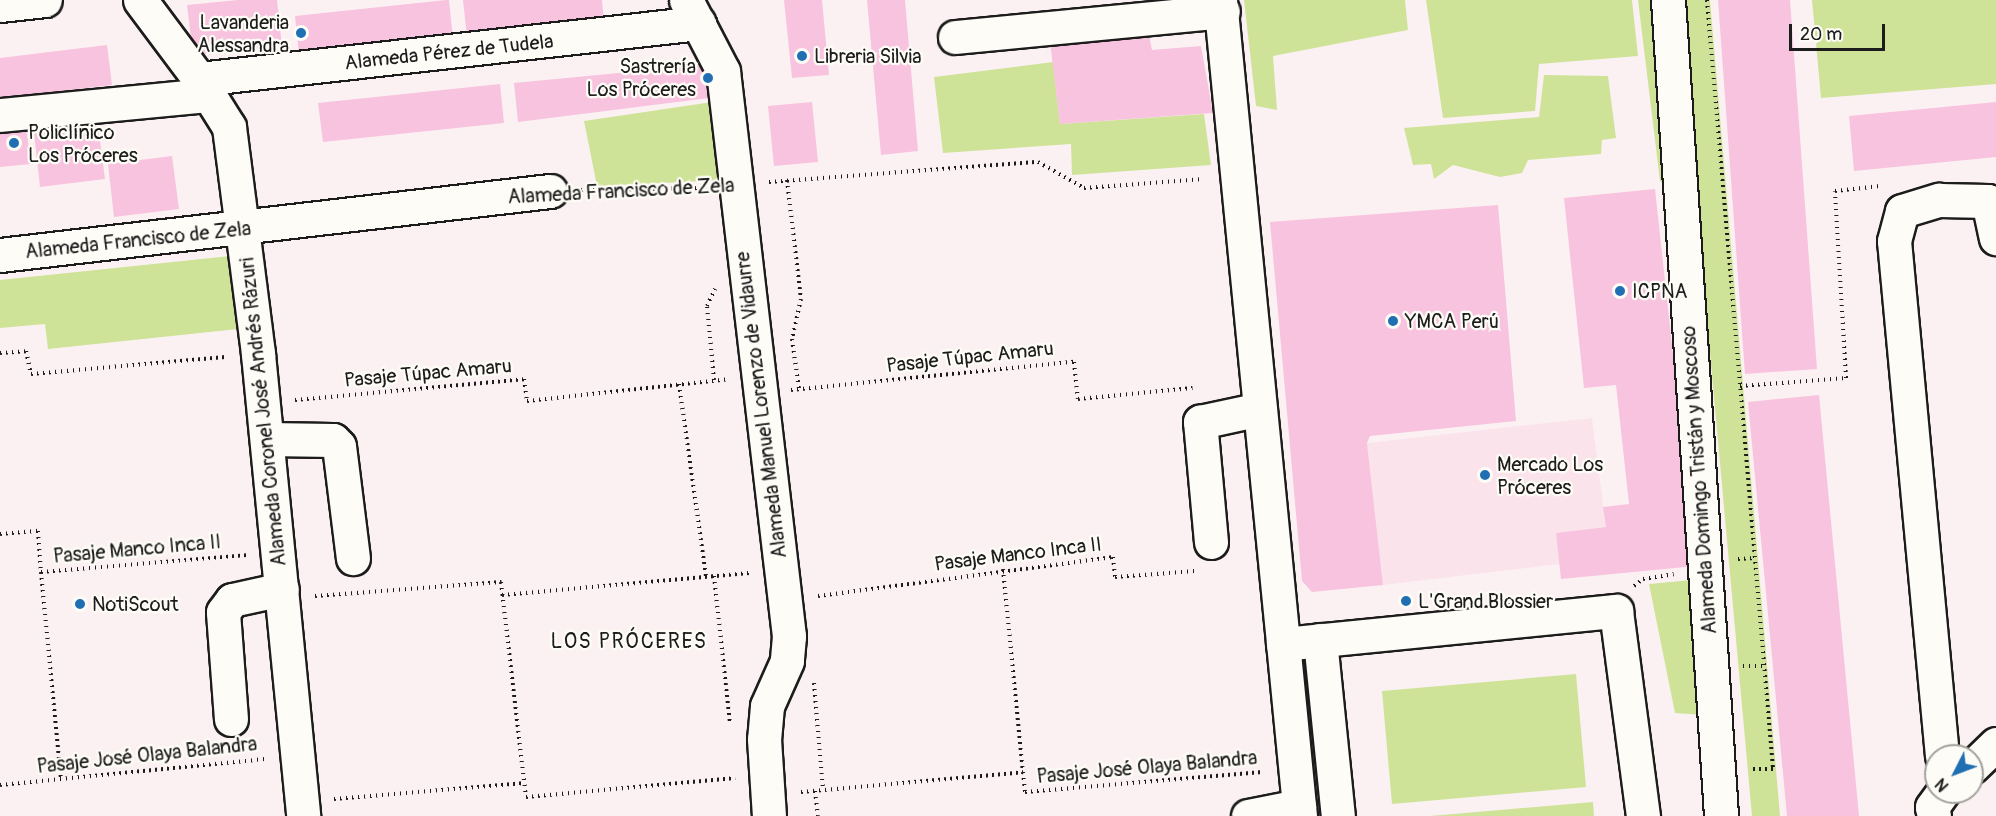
<!DOCTYPE html>
<html>
<head>
<meta charset="utf-8">
<style>
	body { margin:0 }
	#map { position:relative; width:1996px; height:816px; overflow:hidden; background:#fcf1f2; font-family:Pangolin,sans-serif }
	div>[style] { position:absolute }
	[style*='--x'] { left:calc(var(--x)*1px); top:calc(var(--y)*1px); width:calc(var(--w)*1px); rotate:calc(var(--a)*1deg) }
	.built>* { inset:0; background:#fbe3ec }
	.green>* { inset:0; background:#cfe398 }
	.building>* { inset:0; background:#f8c3de }
	.path>* { height:4px; margin-top:-2px; transform-origin:0; background:repeating-linear-gradient(90deg,#1c1c1c 0 1.5px,transparent 0 6px) }
	.roads { filter:drop-shadow(2px 0 #1c1c1c) drop-shadow(-2px 0 #1c1c1c) drop-shadow(0 2px #1c1c1c) drop-shadow(0 -2px #1c1c1c) }
	.minor>* { height:33px; margin:-16.5px; padding:0 16.5px; transform-origin:16.5px; border-radius:16.5px; background:#fdfcf7 }
	.dots>* { width:16px; height:16px; translate:-50% -50%; box-sizing:border-box; border:3px solid #fdfcf7; border-radius:50% }
	span { translate:-50% -50%; white-space:nowrap; text-align:center; line-height:1.15; -webkit-text-stroke:4.5px #fdfcf7; paint-order:stroke }
	.poi-label { font-size:20px; color:#1c1c1c }
	.right { translate:-100% -50%; text-align:right }
	.left { translate:0 -50%; text-align:left }
	.street-label { font-size:20px; color:#1c1c1c }
	.neighbourhood-label { font-size:21px; color:#1c1c1c; letter-spacing:1.5px }
	.north { position:absolute; left:1924px; top:744px; width:60px; height:60px; box-sizing:border-box; background:#fdfcf7; border:2px solid #a3a29f; border-radius:50%; rotate:228deg; font-size:16px; font-weight:700; line-height:24px; text-align:center; color:#1c1c1c }
	.north::after { content:''; display:block; margin:auto; width:21px; height:27px; background:#1f6fb2; clip-path:polygon(50% 0,100% 100%,50% 72%,0 100%) }
	.scale { position:absolute; left:1789px; top:24px; width:96px; height:27px; box-sizing:border-box; border:3px solid #1c1c1c; border-top:0; padding-left:8px; font-size:18px; line-height:21px; white-space:nowrap; color:#1c1c1c; -webkit-text-stroke:4px #fdfcf7; paint-order:stroke }
</style>
</head>
<body>
<div id="map">
	<div class="built">
		<div style="clip-path:polygon(1592px 418px,1606px 527px,1556px 533px,1560px 564px,1383px 585px,1367px 443px)"></div>
	</div>
	<div class="green">
		<div style="clip-path:polygon(1244px 0,1405px 0,1408px 30px,1273px 56px,1277px 110px,1256px 106px)"></div>
		<div style="clip-path:polygon(1426px 0,1632px 0,1638px 56px,1539px 64px,1535px 111px,1443px 118px)"></div>
		<div style="clip-path:polygon(1638px 0,1657px 0,1672px 192px,1660px 181px)"></div>
		<div style="clip-path:polygon(1678px 0,1710px 0,1780px 816px,1752px 816px)"></div>
		<div style="clip-path:polygon(1812px 0,1996px 0,1996px 84px,1821px 98px)"></div>
		<div style="clip-path:polygon(1053px 62px,1060px 124px,1204px 114px,1211px 165px,1072px 175px,1071px 144px,943px 153px,934px 77px)"></div>
		<div style="clip-path:polygon(1544px 75px,1608px 76px,1616px 138px,1602px 140px,1601px 154px,1528px 160px,1522px 173px,1500px 177px,1453px 165px,1434px 179px,1431px 164px,1413px 165px,1404px 128px,1539px 117px)"></div>
		<div style="clip-path:polygon(719px 101px,726px 180px,597px 186px,584px 121px)"></div>
		<div style="clip-path:polygon(230px 256px,238px 329px,48px 349px,45px 324px,0 328px,0 280px)"></div>
		<div style="clip-path:polygon(1692px 580px,1704px 715px,1675px 713px,1649px 584px)"></div>
		<div style="clip-path:polygon(1576px 674px,1586px 787px,1392px 804px,1382px 691px)"></div>
		<div style="clip-path:polygon(1593px 802px,1594px 816px,1430px 816px)"></div>
	</div>
	<div class="building">
		<div style="clip-path:polygon(238px 0,277px 0,282px 46px,193px 55px,187px 5px)"></div>
		<div style="clip-path:polygon(446px 0,449px 0,453px 39px,299px 55px,295px 16px)"></div>
		<div style="clip-path:polygon(463px 0,602px 0,604px 24px,467px 37px)"></div>
		<div style="clip-path:polygon(784px 0,822px 0,829px 75px,792px 78px)"></div>
		<div style="clip-path:polygon(867px 0,905px 0,918px 151px,881px 155px)"></div>
		<div style="clip-path:polygon(1718px 0,1790px 0,1817px 369px,1745px 374px)"></div>
		<div style="clip-path:polygon(1147px 25px,1152px 50px,1201px 46px,1213px 113px,1060px 124px,1050px 42px)"></div>
		<div style="clip-path:polygon(107px 45px,112px 85px,0 98px,0 58px)"></div>
		<div style="clip-path:polygon(713px 64px,717px 97px,518px 122px,514px 83px)"></div>
		<div style="clip-path:polygon(500px 84px,504px 123px,323px 142px,318px 103px)"></div>
		<div style="clip-path:polygon(812px 102px,818px 162px,774px 166px,768px 106px)"></div>
		<div style="clip-path:polygon(1996px 102px,1996px 157px,1854px 171px,1849px 116px)"></div>
		<div style="clip-path:polygon(25px 120px,31px 164px,0 167px,0 123px)"></div>
		<div style="clip-path:polygon(98px 126px,105px 179px,40px 187px,34px 133px)"></div>
		<div style="clip-path:polygon(172px 156px,179px 209px,114px 217px,108px 164px)"></div>
		<div style="clip-path:polygon(1655px 189px,1696px 566px,1561px 579px,1556px 533px,1606px 527px,1603px 507px,1629px 504px,1616px 385px,1584px 388px,1564px 198px)"></div>
		<div style="clip-path:polygon(1498px 205px,1516px 421px,1370px 436px,1367px 443px,1383px 585px,1312px 592px,1302px 581px,1270px 222px)"></div>
		<div style="clip-path:polygon(1819px 395px,1859px 816px,1787px 816px,1748px 402px)"></div>
	</div>
	<div class="path">
		<div style="--x:1707;--y:0;--w:772;--a:85.09"></div>
		<div style="--x:1773;--y:769;--w:24;--a:180"></div>
		<div style="--x:787;--y:180;--w:120;--a:83.3"></div>
		<div style="--x:801;--y:299;--w:41;--a:102.7"></div>
		<div style="--x:792;--y:339;--w:50;--a:82"></div>
		<div style="--x:769;--y:182;--w:270;--a:-4.3"></div>
		<div style="--x:1038;--y:162;--w:53;--a:29.5"></div>
		<div style="--x:1084;--y:188;--w:120;--a:-4.3"></div>
		<div style="--x:581;--y:190;--w:124;--a:-0.9"></div>
		<div style="--x:0;--y:353;--w:26;--a:-4"></div>
		<div style="--x:26;--y:351;--w:24;--a:78"></div>
		<div style="--x:31;--y:374;--w:195;--a:-5"></div>
		<div style="--x:714;--y:380;--w:74;--a:-95.4"></div>
		<div style="--x:707;--y:306;--w:19;--a:-65"></div>
		<div style="--x:679;--y:384;--w:195;--a:82"></div>
		<div style="--x:1740;--y:386;--w:106;--a:-4.3"></div>
		<div style="--x:1846;--y:378;--w:187;--a:-93.4"></div>
		<div style="--x:1835;--y:191;--w:45;--a:-6.3"></div>
		<div style="--x:791;--y:390;--w:284;--a:-5.7"></div>
		<div style="--x:1074;--y:362;--w:37;--a:84"></div>
		<div style="--x:1078;--y:399;--w:115;--a:-5.5"></div>
		<div style="--x:295;--y:400;--w:230;--a:-5.2"></div>
		<div style="--x:524;--y:379;--w:22;--a:82"></div>
		<div style="--x:527;--y:401;--w:202;--a:-6.2"></div>
		<div style="--x:0;--y:534;--w:38;--a:-5"></div>
		<div style="--x:38;--y:531;--w:41;--a:85.8"></div>
		<div style="--x:41;--y:572;--w:206;--a:-4.7"></div>
		<div style="--x:1738;--y:559;--w:17;--a:-3"></div>
		<div style="--x:1003;--y:569;--w:204;--a:84.4"></div>
		<div style="--x:41;--y:572;--w:208;--a:84.5"></div>
		<div style="--x:714;--y:576;--w:149;--a:83.8"></div>
		<div style="--x:1634;--y:586;--w:11;--a:-38"></div>
		<div style="--x:1643;--y:579;--w:31;--a:-9"></div>
		<div style="--x:502;--y:595;--w:248;--a:-5.1"></div>
		<div style="--x:315;--y:596;--w:187;--a:-4.3"></div>
		<div style="--x:501;--y:582;--w:216;--a:83.4"></div>
		<div style="--x:526;--y:797;--w:210;--a:-5.2"></div>
		<div style="--x:818;--y:596;--w:298;--a:-7.5"></div>
		<div style="--x:1113;--y:557;--w:20;--a:84"></div>
		<div style="--x:1115;--y:577;--w:80;--a:-4.3"></div>
		<div style="--x:1743;--y:666;--w:21;--a:0"></div>
		<div style="--x:814;--y:683;--w:107;--a:85.2"></div>
		<div style="--x:0;--y:785;--w:266;--a:-5.6"></div>
		<div style="--x:815;--y:791;--w:25;--a:83"></div>
		<div style="--x:801;--y:792;--w:223;--a:-5.1"></div>
		<div style="--x:1023;--y:772;--w:20;--a:84"></div>
		<div style="--x:1025;--y:792;--w:238;--a:-4.8"></div>
		<div style="--x:334;--y:799;--w:191;--a:-4.8"></div>
	</div>
	<div class="roads">
		<div class="minor">
			<div style="--x:140;--y:0;--w:99;--a:53.2"></div>
			<div style="--x:199;--y:79;--w:57;--a:58"></div>
			<div style="--x:229;--y:127;--w:229;--a:82.7"></div>
			<div style="--x:258;--y:354;--w:464;--a:84.4"></div>
			<div style="--x:686;--y:0;--w:80;--a:62.5"></div>
			<div style="--x:723;--y:71;--w:569;--a:83.34"></div>
			<div style="--x:789;--y:636;--w:25;--a:95"></div>
			<div style="--x:787;--y:661;--w:49;--a:114"></div>
			<div style="--x:767;--y:706;--w:33;--a:95"></div>
			<div style="--x:764;--y:739;--w:77;--a:86.3"></div>
			<div style="--x:1220;--y:0;--w:820;--a:84.4"></div>
			<div style="--x:1668;--y:0;--w:818;--a:86.28"></div>
			<div style="--x:0;--y:5;--w:45;--a:-6.3"></div>
			<div style="--x:955;--y:37;--w:269;--a:-5.5"></div>
			<div style="--x:199;--y:79;--w:503;--a:-6.39"></div>
			<div style="--x:0;--y:115;--w:210;--a:-5.5"></div>
			<div style="--x:0;--y:255;--w:554;--a:-6.64"></div>
			<div style="--x:267;--y:439;--w:66;--a:0.9"></div>
			<div style="--x:333;--y:440;--w:8;--a:45"></div>
			<div style="--x:339;--y:446;--w:113;--a:82.9"></div>
			<div style="--x:1211;--y:542;--w:121;--a:-95.2"></div>
			<div style="--x:1200;--y:422;--w:61;--a:-12.2"></div>
			<div style="--x:1320;--y:640;--w:177;--a:84.2"></div>
			<div style="--x:1283;--y:644;--w:335;--a:-5.7"></div>
			<div style="--x:1616;--y:611;--w:207;--a:82.5"></div>
			<div style="--x:231;--y:719;--w:107;--a:-94.3"></div>
			<div style="--x:223;--y:612;--w:15;--a:-53"></div>
			<div style="--x:232;--y:600;--w:51;--a:-12.4"></div>
			<div style="--x:1942;--y:756;--w:517;--a:-95.32"></div>
			<div style="--x:1894;--y:241;--w:31;--a:-75"></div>
			<div style="--x:1902;--y:211;--w:39;--a:-17"></div>
			<div style="--x:1939;--y:200;--w:49;--a:1.2"></div>
			<div style="--x:1988;--y:201;--w:38;--a:78"></div>
			<div style="--x:1972;--y:767;--w:33;--a:-44"></div>
			<div style="--x:1248;--y:816;--w:52;--a:-11.1"></div>
			<div style="--x:1934;--y:816;--w:9;--a:-103"></div>
			<div style="--x:1932;--y:807;--w:19;--a:-54"></div>
		</div>
	</div>
	<div class="dots">
		<div style="left:301px;top:33px;background:#1f6fb2"></div>
		<div style="left:802px;top:56px;background:#1f6fb2"></div>
		<div style="left:708px;top:78px;background:#1f6fb2"></div>
		<div style="left:14px;top:143px;background:#1f6fb2"></div>
		<div style="left:1620px;top:291px;background:#1f6fb2"></div>
		<div style="left:1393px;top:321px;background:#1f6fb2"></div>
		<div style="left:1485px;top:475px;background:#1f6fb2"></div>
		<div style="left:1406px;top:601px;background:#1f6fb2"></div>
		<div style="left:80px;top:604px;background:#1f6fb2"></div>
	</div>
	<div class="poi-label">
		<span class="right" style="left:289px;top:34px">Lavanderia<br>Alessandra</span>
		<span class="left" style="left:814px;top:56px">Libreria Silvia</span>
		<span class="right" style="left:696px;top:78px">Sastrería<br>Los Próceres</span>
		<span class="left" style="left:28px;top:144px">Policlínico<br>Los Próceres</span>
		<span class="left" style="left:1632px;top:291px">ICPNA</span>
		<span class="left" style="left:1405px;top:321px">YMCA Perú</span>
		<span class="left" style="left:1497px;top:476px">Mercado Los<br>Próceres</span>
		<span class="left" style="left:1418px;top:601px">L'Grand Blossier</span>
		<span class="left" style="left:92px;top:604px">NotiScout</span>
	</div>
	<div class="street-label">
		<span style="left:449px;top:52px;rotate:-6deg">Alameda Pérez de Tudela</span>
		<span style="left:621px;top:191px;rotate:-3deg">Alameda Francisco de Zela</span>
		<span style="left:138px;top:240px;rotate:-6deg">Alameda Francisco de Zela</span>
		<span style="left:970px;top:357px;rotate:-6deg">Pasaje Túpac Amaru</span>
		<span style="left:428px;top:373px;rotate:-5deg">Pasaje Túpac Amaru</span>
		<span style="left:761px;top:405px;rotate:-97deg">Alameda Manuel Lorenzo de Vidaurre</span>
		<span style="left:263px;top:412px;rotate:-96deg">Alameda Coronel José Andrés Rázuri</span>
		<span style="left:1699px;top:480px;rotate:-94deg">Alameda Domingo Tristán y Moscoso</span>
		<span style="left:137px;top:549px;rotate:-5deg">Pasaje Manco Inca II</span>
		<span style="left:1018px;top:554px;rotate:-7deg">Pasaje Manco Inca II</span>
		<span style="left:147px;top:755px;rotate:-6deg">Pasaje José Olaya Balandra</span>
		<span style="left:1147px;top:767px;rotate:-5deg">Pasaje José Olaya Balandra</span>
	</div>
	<div class="neighbourhood-label">
		<span style="left:629px;top:642px">LOS PRÓCERES</span>
	</div>
	<div class="north">N</div>
	<div class="scale">20 m</div>
</div>
</body>
</html>
